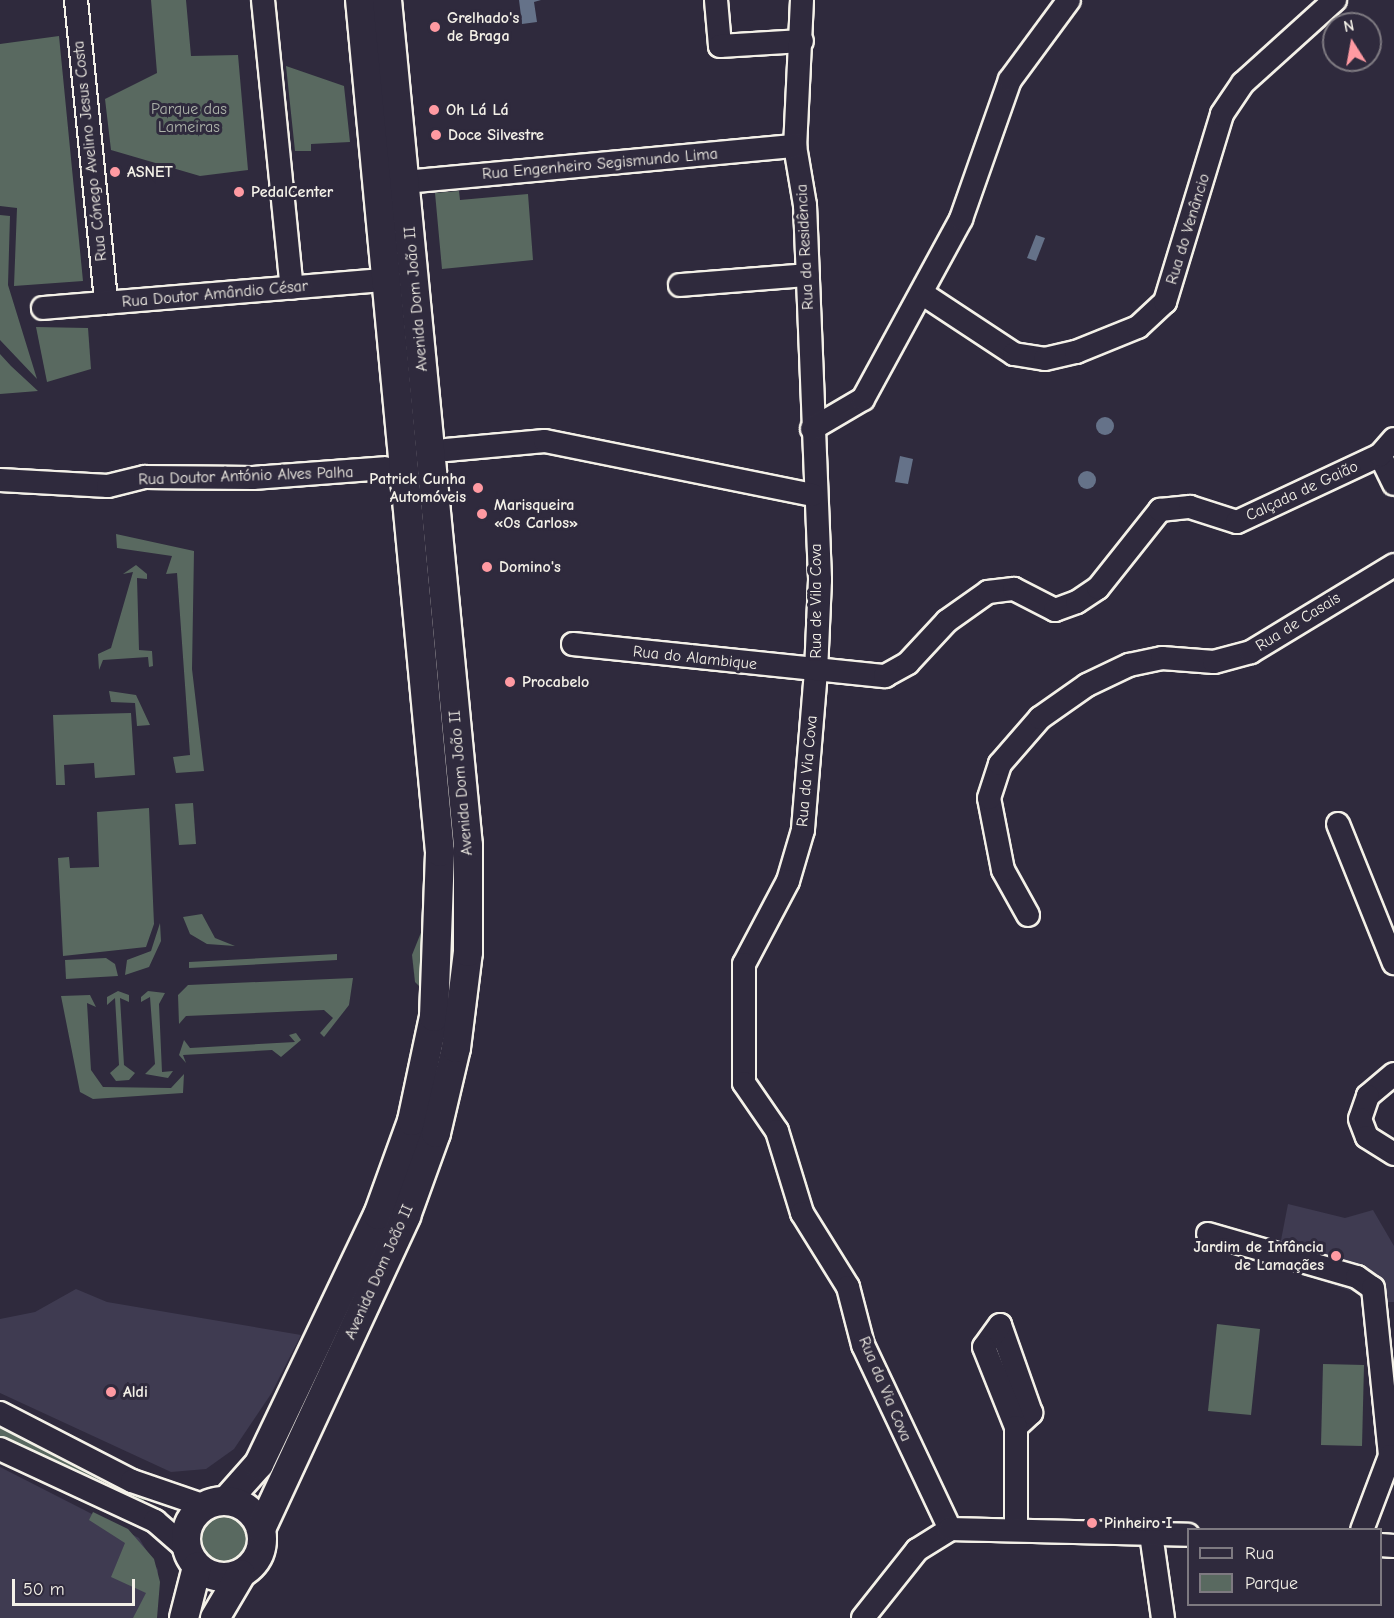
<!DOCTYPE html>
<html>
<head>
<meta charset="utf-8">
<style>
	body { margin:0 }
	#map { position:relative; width:1394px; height:1618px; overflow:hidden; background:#2f2a3d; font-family:"Comic Neue",sans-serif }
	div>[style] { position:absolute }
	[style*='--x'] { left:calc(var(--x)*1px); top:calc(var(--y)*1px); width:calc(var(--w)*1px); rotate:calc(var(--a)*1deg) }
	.built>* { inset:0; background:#3f3b51 }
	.green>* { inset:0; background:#596960 }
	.round { border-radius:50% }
	.water>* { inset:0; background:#657289 }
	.roads { filter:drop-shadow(2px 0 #f4f1e8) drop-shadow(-2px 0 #f4f1e8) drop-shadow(0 2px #f4f1e8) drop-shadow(0 -2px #f4f1e8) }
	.minor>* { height:22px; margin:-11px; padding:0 11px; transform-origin:11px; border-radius:11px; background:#2f2a3d }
	.major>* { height:28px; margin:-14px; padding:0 14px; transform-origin:14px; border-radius:14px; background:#2f2a3d }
	.major>.ring { margin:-14px; padding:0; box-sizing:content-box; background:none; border:28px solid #2f2a3d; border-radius:50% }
	.dots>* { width:16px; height:16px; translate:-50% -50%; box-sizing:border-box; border:3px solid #2f2a3d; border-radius:50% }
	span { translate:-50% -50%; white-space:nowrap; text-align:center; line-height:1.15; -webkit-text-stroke:6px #2f2a3d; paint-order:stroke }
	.poi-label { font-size:16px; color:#f4f1e8; font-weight:700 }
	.left { translate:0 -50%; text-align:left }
	.right { translate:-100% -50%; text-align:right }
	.park-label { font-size:16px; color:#aeb4ab }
	.street-label { font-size:16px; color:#f4f1e8 }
	.legend { position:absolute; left:1187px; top:1528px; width:195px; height:78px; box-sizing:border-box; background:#2f2a3d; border:2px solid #7e7a81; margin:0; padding:8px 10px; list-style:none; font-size:18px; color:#f4f1e8 }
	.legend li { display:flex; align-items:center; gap:12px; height:30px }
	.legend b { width:30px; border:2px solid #7e7a81 }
	.north { position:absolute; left:1322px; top:12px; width:60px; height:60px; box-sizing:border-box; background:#2f2a3d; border:2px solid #7e7a81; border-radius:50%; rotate:349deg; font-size:16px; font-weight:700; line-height:24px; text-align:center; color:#f4f1e8 }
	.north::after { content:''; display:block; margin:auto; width:21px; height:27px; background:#ff9aa2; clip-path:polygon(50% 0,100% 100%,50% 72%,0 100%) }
	.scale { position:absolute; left:12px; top:1579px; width:123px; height:27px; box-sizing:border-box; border:3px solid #f4f1e8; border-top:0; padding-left:8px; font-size:18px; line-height:21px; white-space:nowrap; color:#f4f1e8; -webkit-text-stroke:4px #2f2a3d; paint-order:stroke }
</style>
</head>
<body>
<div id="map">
	<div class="built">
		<div style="clip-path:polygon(1288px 1204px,1345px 1218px,1373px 1210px,1394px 1246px,1394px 1302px,1370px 1302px,1363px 1295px,1276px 1266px)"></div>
		<div style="clip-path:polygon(76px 1289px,107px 1302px,301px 1335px,271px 1394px,234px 1449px,206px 1469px,171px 1472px,0 1393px,0 1319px,35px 1312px)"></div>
		<div style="clip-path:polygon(0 1467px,139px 1538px,158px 1570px,157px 1618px,0 1618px)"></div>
	</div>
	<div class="green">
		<div style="clip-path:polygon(151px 0,186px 0,191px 56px,238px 55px,248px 170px,200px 176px,111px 150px,105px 99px,157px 73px)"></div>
		<div style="clip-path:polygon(59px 36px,83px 281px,14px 286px,17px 208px,0 206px,0 44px)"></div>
		<div style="clip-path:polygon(286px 66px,344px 86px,350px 142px,311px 144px,311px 151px,295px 151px)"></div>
		<div style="clip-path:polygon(459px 191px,460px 200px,528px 194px,533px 260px,442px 269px,435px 193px)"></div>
		<div style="clip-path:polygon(0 215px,10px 216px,8px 285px,37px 379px,0 340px)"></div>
		<div style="clip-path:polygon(36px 327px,88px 328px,91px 369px,47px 382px)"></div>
		<div style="clip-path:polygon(0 354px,11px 366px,38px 391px,0 394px)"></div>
		<div style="clip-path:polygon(116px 534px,194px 551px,192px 669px,204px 771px,176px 773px,173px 757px,190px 755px,177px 573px,166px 574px,172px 556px,117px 548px)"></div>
		<div style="clip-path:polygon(136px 565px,147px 574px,147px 579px,137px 578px,139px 650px,152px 651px,153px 666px,149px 667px,148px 657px,103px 660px,99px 670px,98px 654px,111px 648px,133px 572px,123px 574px)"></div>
		<div style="clip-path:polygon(109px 691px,136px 695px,150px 725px,137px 726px,135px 703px,111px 702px)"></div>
		<div style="clip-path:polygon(131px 713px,135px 775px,95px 778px,94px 763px,64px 765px,65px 785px,56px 785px,53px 715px)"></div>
		<div style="clip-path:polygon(193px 803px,196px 844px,179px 845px,175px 804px)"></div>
		<div style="clip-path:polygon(149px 808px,154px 924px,146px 947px,63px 956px,58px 858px,69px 857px,70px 868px,99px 867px,97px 812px)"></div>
		<div style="clip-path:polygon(202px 914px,215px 938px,235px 946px,207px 944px,190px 934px,183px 917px)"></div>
		<div style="clip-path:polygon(160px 923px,161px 941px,149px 967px,125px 975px,127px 960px,151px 951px)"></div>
		<div style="clip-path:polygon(424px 925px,425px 992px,415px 982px,412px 955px)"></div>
		<div style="clip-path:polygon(337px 954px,337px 960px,189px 968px,189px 962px)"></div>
		<div style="clip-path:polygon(106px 958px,115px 964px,118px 976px,66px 979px,65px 960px)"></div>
		<div style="clip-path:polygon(353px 978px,349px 1005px,324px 1037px,320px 1033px,333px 1018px,324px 1010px,186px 1016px,179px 1024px,178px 995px,188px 985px)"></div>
		<div style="clip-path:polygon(118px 991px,129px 995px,129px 1002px,120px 998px,124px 1065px,135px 1073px,129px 1080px,116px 1081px,110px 1073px,119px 1065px,115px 998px,107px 1005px,107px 997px)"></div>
		<div style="clip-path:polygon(148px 991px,165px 993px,159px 1004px,162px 1072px,173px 1071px,168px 1078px,145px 1074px,155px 1064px,150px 997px,141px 1002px,141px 997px)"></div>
		<div style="clip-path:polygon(90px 995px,96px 1007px,87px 1003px,91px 1070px,103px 1087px,171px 1088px,184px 1074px,183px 1093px,93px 1099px,80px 1092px,61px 996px)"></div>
		<div style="clip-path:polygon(296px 1033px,301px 1040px,281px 1057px,272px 1050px,183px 1055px,186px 1063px,179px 1055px,184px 1040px,190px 1048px,295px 1042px,289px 1035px)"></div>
		<div style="clip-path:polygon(1217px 1324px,1260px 1329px,1251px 1415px,1208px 1411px)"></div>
		<div style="clip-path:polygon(1323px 1364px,1364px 1365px,1362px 1446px,1321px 1445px)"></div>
		<div style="clip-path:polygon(0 1425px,147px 1495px,142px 1504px,0 1439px)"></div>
		<div class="round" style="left:196px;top:1510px;width:58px;height:58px"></div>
		<div style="clip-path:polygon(93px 1512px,128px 1529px,154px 1559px,160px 1582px,157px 1618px,133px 1618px,146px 1593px,111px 1577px,125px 1543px,89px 1520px)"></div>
	</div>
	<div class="water">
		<div style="clip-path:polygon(519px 0,541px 0,534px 2px,537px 22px,522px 24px)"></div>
		<div style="clip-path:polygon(1036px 235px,1045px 238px,1036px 261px,1027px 258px)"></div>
		<div class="round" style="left:1096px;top:417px;width:18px;height:18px"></div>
		<div style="clip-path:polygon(900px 456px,913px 459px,908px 484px,895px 482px)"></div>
		<div class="round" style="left:1078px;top:471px;width:18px;height:18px"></div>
	</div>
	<div class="roads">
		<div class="minor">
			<div style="--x:76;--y:0;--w:304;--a:84.3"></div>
			<div style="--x:263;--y:0;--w:289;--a:84.3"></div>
			<div style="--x:716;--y:0;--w:46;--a:85"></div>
			<div style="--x:720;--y:46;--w:82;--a:-3.5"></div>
			<div style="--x:802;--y:0;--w:146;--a:92.7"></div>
			<div style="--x:795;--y:146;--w:60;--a:80.4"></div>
			<div style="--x:805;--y:205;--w:375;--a:87.7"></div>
			<div style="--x:820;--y:580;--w:91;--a:92.5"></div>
			<div style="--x:816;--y:671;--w:160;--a:94.7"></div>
			<div style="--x:803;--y:830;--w:53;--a:106.4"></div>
			<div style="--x:788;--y:881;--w:94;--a:117.9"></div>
			<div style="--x:744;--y:964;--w:119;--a:90"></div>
			<div style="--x:744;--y:1083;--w:58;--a:55.5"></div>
			<div style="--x:777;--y:1131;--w:86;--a:73"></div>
			<div style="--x:802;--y:1213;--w:87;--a:58.1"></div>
			<div style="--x:848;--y:1287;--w:60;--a:75.5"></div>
			<div style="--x:863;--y:1345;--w:204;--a:64.7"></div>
			<div style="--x:405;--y:182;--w:392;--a:-5.3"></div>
			<div style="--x:680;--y:285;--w:128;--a:-4.5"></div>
			<div style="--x:923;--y:294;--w:109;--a:33.4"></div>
			<div style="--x:1014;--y:354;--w:31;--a:9"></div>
			<div style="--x:1045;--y:359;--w:32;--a:-13"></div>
			<div style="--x:1076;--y:352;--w:67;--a:-22"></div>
			<div style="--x:1138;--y:327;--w:37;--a:-43"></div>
			<div style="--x:1165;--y:302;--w:196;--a:-73.1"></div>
			<div style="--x:1222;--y:114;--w:37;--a:-56"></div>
			<div style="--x:1243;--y:83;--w:124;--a:-42.1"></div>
			<div style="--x:43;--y:308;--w:345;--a:-4.7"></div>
			<div style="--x:812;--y:429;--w:59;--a:-30.5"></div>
			<div style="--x:863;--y:399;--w:205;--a:-61.4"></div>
			<div style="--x:961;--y:219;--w:147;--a:-70.6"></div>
			<div style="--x:1010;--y:80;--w:99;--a:-53.6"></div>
			<div style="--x:446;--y:450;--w:99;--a:-5.2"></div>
			<div style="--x:545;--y:441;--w:273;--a:11.4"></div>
			<div style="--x:1380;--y:455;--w:32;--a:64"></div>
			<div style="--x:0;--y:480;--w:108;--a:3.2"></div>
			<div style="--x:108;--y:486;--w:38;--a:-14"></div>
			<div style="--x:145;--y:477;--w:108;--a:0.5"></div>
			<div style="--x:253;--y:478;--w:132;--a:-4.3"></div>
			<div style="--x:573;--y:644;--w:314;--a:5.9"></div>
			<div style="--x:885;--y:676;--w:26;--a:-29"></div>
			<div style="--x:908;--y:663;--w:57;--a:-47.1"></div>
			<div style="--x:947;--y:621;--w:50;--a:-35.3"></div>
			<div style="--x:988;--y:592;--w:26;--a:-7"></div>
			<div style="--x:1014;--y:589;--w:46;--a:27.1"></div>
			<div style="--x:1055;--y:610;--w:23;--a:-20"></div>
			<div style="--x:1077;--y:602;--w:25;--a:-34"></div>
			<div style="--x:1098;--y:588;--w:100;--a:-51.5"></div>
			<div style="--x:1160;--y:510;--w:30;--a:-6"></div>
			<div style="--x:1190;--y:507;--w:49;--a:17.7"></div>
			<div style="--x:1237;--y:522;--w:158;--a:-25.1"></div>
			<div style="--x:1380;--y:455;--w:21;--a:-49"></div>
			<div style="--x:1338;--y:824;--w:150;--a:68.1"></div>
			<div style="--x:1028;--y:915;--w:51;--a:-119.1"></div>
			<div style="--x:1003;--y:870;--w:73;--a:-101"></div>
			<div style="--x:989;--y:798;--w:36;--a:-72"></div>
			<div style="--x:1000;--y:764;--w:61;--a:-49"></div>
			<div style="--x:1040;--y:718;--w:57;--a:-35.1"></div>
			<div style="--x:1087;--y:685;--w:47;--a:-25.5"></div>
			<div style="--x:1129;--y:665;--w:34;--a:-12"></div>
			<div style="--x:1162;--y:658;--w:52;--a:4.4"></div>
			<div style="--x:1214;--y:662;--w:38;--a:-15"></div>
			<div style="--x:1251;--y:652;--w:167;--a:-31.3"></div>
			<div style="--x:1394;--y:1074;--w:34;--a:140"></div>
			<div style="--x:1368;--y:1096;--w:24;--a:109"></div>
			<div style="--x:1360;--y:1119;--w:19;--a:69"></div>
			<div style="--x:1367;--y:1137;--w:32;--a:32"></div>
			<div style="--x:1208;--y:1234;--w:155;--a:16.1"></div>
			<div style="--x:1357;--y:1277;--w:19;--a:35"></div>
			<div style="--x:1373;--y:1288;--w:169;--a:84.2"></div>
			<div style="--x:1390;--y:1456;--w:79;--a:110.7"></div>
			<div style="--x:0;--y:1413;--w:148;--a:27.3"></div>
			<div style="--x:132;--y:1481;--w:77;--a:18.9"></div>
			<div style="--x:1016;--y:1427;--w:21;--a:-43"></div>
			<div style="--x:1031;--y:1413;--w:93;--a:-109.4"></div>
			<div style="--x:1000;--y:1325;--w:27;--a:126"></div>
			<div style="--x:984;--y:1347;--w:86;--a:68.2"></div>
			<div style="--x:1016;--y:1427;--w:100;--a:90"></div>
			<div style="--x:0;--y:1449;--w:171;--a:24.9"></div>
			<div style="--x:155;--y:1521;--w:43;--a:41.2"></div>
			<div style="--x:1151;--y:1534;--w:85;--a:81.9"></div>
			<div style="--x:1380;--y:1545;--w:14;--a:4"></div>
			<div style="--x:863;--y:1618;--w:87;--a:-51.5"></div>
			<div style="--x:917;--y:1550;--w:39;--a:-32"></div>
			<div style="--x:950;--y:1529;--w:238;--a:1.4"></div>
		</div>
		<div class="major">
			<div style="--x:227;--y:1500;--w:48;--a:-48.4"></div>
			<div style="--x:259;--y:1464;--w:276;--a:-64.5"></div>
			<div style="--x:378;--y:1215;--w:100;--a:-70.1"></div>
			<div style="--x:412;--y:1121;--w:106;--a:-78.1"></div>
			<div style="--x:434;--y:1017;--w:165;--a:-87.9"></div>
			<div style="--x:440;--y:852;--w:856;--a:-95.36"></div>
			<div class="ring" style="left:186px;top:1501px;width:48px;height:48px"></div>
			<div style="--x:261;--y:1529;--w:345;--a:-65.1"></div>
			<div style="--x:406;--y:1216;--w:88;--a:-70.1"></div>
			<div style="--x:436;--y:1133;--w:87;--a:-76.8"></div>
			<div style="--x:456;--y:1048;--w:97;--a:-82.9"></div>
			<div style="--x:468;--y:952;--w:106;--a:-90"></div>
			<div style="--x:468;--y:846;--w:850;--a:-95.47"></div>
			<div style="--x:184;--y:1618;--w:53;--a:-75.7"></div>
			<div style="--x:215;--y:1618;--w:51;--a:-59.4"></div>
		</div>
	</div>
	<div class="dots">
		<div style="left:435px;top:27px;background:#ff9aa2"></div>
		<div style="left:434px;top:110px;background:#ff9aa2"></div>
		<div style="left:436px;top:135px;background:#ff9aa2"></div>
		<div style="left:115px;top:172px;background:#ff9aa2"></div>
		<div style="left:239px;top:192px;background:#ff9aa2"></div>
		<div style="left:478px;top:488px;background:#ff9aa2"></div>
		<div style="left:482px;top:514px;background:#ff9aa2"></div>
		<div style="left:487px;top:567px;background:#ff9aa2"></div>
		<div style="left:510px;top:682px;background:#ff9aa2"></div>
		<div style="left:1336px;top:1256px;background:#ff9aa2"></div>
		<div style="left:111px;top:1392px;background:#ff9aa2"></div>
		<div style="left:1092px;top:1523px;background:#ff9aa2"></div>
	</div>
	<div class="poi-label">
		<span class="left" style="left:447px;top:27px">Grelhado's<br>de Braga</span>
		<span class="left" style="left:446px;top:110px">Oh Lá Lá</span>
		<span class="left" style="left:448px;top:135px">Doce Silvestre</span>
		<span class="left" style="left:127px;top:172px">ASNET</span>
		<span class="left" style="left:251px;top:192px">PedalCenter</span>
		<span class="right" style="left:466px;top:488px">Patrick Cunha<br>Automóveis</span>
		<span class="left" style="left:494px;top:514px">Marisqueira<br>«Os Carlos»</span>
		<span class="left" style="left:499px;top:567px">Domino's</span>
		<span class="left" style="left:522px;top:682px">Procabelo</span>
		<span class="right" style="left:1324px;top:1256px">Jardim de Infância<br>de Lamaçães</span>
		<span class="left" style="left:123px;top:1392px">Aldi</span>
		<span class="left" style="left:1104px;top:1523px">Pinheiro I</span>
	</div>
	<div class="park-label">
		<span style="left:189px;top:118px">Parque das<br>Lameiras</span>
	</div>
	<div class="street-label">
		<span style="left:90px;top:151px;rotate:-96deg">Rua Cónego Avelino Jesus Costa</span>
		<span style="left:600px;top:164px;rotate:-5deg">Rua Engenheiro Segismundo Lima</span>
		<span style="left:1188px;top:229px;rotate:-73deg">Rua do Venâncio</span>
		<span style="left:805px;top:247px;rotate:-93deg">Rua da Residência</span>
		<span style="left:215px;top:294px;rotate:-5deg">Rua Doutor Amândio César</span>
		<span style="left:416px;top:299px;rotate:-95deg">Avenida Dom João II</span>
		<span style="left:246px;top:476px;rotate:-2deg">Rua Doutor António Alves Palha</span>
		<span style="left:1302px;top:491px;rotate:-25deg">Calçada de Gaião</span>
		<span style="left:816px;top:601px;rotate:-90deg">Rua de Vila Cova</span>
		<span style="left:1298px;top:622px;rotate:-32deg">Rua de Casais</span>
		<span style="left:695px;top:658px;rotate:6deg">Rua do Alambique</span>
		<span style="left:807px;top:771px;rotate:-85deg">Rua da Via Cova</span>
		<span style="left:461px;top:783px;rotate:-95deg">Avenida Dom João II</span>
		<span style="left:379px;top:1272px;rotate:-66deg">Avenida Dom João II</span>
		<span style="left:885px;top:1389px;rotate:67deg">Rua da Via Cova</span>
	</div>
	<ul class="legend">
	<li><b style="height:8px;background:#2f2a3d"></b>Rua</li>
	<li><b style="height:16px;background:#596960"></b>Parque</li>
	</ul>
	<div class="north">N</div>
	<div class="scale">50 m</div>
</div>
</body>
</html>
